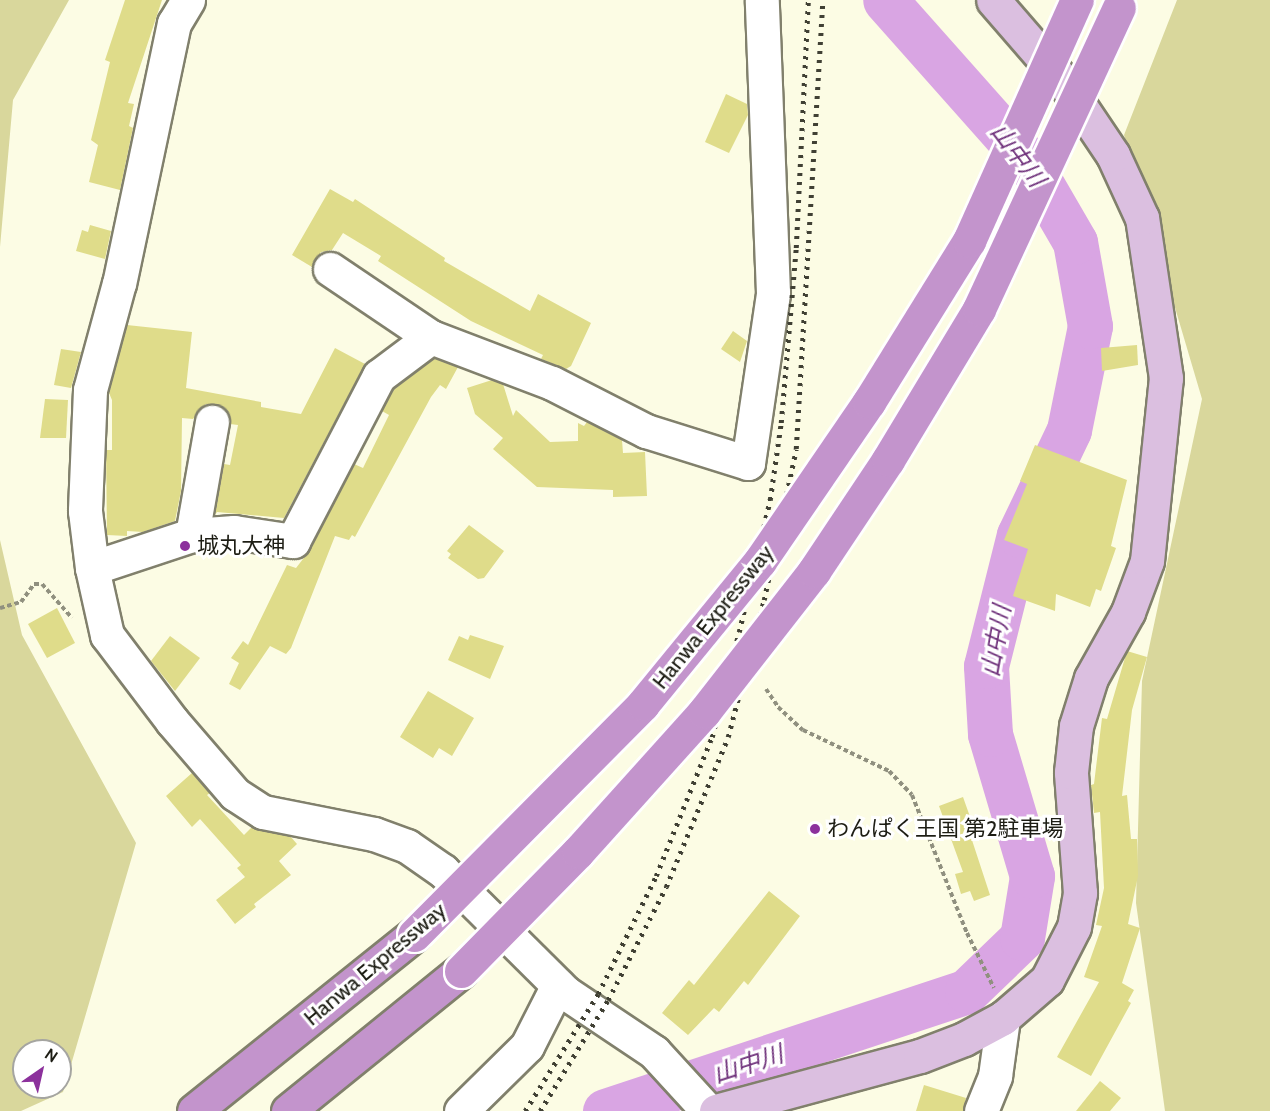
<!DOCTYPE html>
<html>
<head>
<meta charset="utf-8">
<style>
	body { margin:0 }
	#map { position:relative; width:1270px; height:1111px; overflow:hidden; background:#fcfce4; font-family:Cabin,"Noto Sans JP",sans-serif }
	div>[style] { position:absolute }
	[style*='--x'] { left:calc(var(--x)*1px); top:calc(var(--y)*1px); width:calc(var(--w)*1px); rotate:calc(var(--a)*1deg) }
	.green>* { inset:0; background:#d9d79c }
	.river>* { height:45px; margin:-22.5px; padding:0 22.5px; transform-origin:22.5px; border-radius:22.5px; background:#d9a5e3 }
	.building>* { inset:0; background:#dfdc8a }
	.path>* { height:4px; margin-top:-2px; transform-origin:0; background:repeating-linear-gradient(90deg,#90907f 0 4.5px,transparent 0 7.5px) }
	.roads { filter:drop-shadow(2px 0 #81806c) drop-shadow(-2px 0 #81806c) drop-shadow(0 2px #81806c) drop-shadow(0 -2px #81806c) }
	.minor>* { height:33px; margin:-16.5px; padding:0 16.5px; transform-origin:16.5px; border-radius:16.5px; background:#fff }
	.major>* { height:33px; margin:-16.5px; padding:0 16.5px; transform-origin:16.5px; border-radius:16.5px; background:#dbbfe0 }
	.highway>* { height:33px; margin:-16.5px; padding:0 16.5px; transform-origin:16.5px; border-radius:16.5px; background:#c394cc }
	.rail>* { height:4.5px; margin-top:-2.25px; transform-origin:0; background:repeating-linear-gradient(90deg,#404034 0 3px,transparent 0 9px) }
	.bridges { filter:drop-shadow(2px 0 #fff) drop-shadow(-2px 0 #fff) drop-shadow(0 2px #fff) drop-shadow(0 -2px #fff) }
	.highway-bridge>* { height:33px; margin:-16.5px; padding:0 16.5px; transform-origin:16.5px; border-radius:16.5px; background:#c394cc }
	.dots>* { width:16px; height:16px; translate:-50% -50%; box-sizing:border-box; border:3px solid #fff; border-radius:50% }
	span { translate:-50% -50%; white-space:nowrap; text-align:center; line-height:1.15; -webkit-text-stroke:6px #fff; paint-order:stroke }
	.poi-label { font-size:22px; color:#1d1d14 }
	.left { translate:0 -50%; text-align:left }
	.street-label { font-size:22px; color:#1d1d14 }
	.water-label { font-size:24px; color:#6f317b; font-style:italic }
	.north { position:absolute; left:12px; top:1039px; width:60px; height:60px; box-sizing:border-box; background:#fff; border:2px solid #a5a5a1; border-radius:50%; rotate:34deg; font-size:16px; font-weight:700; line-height:24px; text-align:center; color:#1d1d14 }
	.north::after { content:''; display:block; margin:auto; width:21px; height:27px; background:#8c319c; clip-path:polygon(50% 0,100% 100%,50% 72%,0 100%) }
</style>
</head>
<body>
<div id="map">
	<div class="green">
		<div style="clip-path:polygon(0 0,69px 0,13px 100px,0 247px)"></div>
		<div style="clip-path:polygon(1177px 0,1270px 0,1270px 1111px,1165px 1111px,1136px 903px,1142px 681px,1202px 399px,1124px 135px)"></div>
		<div style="clip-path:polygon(evenodd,0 540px,22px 635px,136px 843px,63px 1092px,21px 1111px,0 1111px,0 540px,24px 1051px,60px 1051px,60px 1087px,24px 1087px,24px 1051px)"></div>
	</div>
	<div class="river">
		<div style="--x:605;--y:1111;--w:381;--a:-18.3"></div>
		<div style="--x:967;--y:991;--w:76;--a:-43.9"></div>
		<div style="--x:1022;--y:938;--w:63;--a:-80.8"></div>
		<div style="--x:1032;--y:876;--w:148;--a:-106.5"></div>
		<div style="--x:990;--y:734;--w:68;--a:-93.4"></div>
		<div style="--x:986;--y:666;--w:135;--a:-75.9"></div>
		<div style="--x:1019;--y:535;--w:116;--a:-64.5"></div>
		<div style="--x:1069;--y:430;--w:106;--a:-78.6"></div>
		<div style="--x:1090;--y:326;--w:85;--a:-100.1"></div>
		<div style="--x:1075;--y:242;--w:94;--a:-120.1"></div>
		<div style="--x:1028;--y:161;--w:215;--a:-131.6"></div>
	</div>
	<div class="building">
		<div style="clip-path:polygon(125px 0,162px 0,128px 103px,134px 104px,129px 126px,133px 128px,120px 190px,89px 182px,98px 145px,91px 140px,110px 62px,105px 60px)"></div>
		<div style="clip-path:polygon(726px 94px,747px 104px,748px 115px,729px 153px,705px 142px)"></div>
		<div style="clip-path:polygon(330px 189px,353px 202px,355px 199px,445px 258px,444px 261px,530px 311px,538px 294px,591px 323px,571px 366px,566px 369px,541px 359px,543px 355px,471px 321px,378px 261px,381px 256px,343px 233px,332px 250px,321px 252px,312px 267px,292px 255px)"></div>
		<div style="clip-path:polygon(90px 225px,111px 231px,105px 259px,76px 251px,82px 230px,88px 232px)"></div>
		<div style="clip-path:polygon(127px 325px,192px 332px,186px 388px,261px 402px,261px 407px,301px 414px,335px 348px,365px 364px,284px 518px,217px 512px,215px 515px,224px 464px,230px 465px,238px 425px,230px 424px,224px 407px,206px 404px,193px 419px,182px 418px,181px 491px,175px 521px,143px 532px,127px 531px,127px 536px,107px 535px,106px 450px,112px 450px,112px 400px,109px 393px)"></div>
		<div style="clip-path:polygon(733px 331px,747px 341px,740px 362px,721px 349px)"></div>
		<div style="clip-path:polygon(1137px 345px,1138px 365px,1102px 371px,1101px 348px)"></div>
		<div style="clip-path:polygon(61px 349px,81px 352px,71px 388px,54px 385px)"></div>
		<div style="clip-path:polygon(434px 358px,458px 367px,446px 389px,440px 385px,431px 397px,355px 537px,352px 535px,349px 540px,335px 536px,291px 648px,286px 654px,270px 646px,240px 690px,229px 684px,239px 663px,231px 658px,243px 641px,248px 645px,287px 565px,296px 568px,310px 550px,354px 464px,363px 468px,389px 415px,382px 411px,394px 388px)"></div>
		<div style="clip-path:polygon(492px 380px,503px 384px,513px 416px,516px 410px,550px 442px,578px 441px,578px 423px,584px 426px,587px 422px,622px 440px,623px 453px,645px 452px,647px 496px,613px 497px,613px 490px,537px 487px,493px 449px,503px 438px,475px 414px,467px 388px)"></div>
		<div style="clip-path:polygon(45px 399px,68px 400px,66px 438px,40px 438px)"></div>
		<div style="clip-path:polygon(1035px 445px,1127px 480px,1111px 546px,1116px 548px,1101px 591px,1096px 589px,1090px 607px,1056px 594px,1055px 611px,1013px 596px,1028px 549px,1004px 540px,1027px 484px,1020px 481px)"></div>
		<div style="clip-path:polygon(469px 525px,504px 551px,484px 578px,478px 579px,448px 558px,451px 554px,447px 551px)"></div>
		<div style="clip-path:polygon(57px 608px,75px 643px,47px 658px,28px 624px)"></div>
		<div style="clip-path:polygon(470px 635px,504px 646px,490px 679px,448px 660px,459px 636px,468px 640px)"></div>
		<div style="clip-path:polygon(170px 636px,200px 658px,175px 691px,151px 661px)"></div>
		<div style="clip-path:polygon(1127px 651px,1147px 657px,1132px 710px,1122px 796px,1127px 795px,1131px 839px,1137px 839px,1138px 876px,1128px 924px,1140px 928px,1122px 983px,1134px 990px,1128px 1001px,1131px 1003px,1091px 1076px,1057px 1057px,1099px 982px,1084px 977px,1102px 926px,1096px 925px,1104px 888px,1100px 812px,1094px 813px,1091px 785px,1094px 784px,1102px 718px,1107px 719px)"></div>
		<div style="clip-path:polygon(428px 691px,474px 718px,452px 756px,439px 748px,433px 758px,400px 737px)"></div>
		<div style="clip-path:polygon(192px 773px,210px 793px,207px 795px,244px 835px,252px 827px,290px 836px,297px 844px,279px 861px,291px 875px,254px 904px,256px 907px,235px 924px,216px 900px,245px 877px,237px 868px,241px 865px,200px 819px,192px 827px,166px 796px)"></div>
		<div style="clip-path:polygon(963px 797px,974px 828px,969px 831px,990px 895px,974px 901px,970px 891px,961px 894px,955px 874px,963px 872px,939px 806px)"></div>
		<div style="clip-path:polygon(769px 891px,800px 916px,748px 985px,744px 981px,719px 1012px,714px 1008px,688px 1035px,662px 1013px,689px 980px,694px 985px)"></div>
		<div style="clip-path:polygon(1100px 1081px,1121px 1098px,1110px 1111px,1076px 1111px)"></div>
		<div style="clip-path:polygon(924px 1085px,966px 1098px,963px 1111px,916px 1111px)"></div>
	</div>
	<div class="path">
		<div style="--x:0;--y:608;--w:22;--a:-16"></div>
		<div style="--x:21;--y:602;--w:22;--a:-54"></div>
		<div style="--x:34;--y:584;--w:8;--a:0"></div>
		<div style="--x:42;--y:584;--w:45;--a:48.6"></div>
		<div style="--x:766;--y:689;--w:22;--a:56"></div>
		<div style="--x:778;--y:707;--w:34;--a:43"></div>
		<div style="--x:803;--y:730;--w:95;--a:25.5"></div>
		<div style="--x:889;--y:771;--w:33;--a:46"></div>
		<div style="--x:912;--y:795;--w:149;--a:68.3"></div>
		<div style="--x:967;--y:933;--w:61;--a:63.9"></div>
	</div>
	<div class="roads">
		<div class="minor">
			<div style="--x:188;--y:0;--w:27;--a:121"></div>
			<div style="--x:174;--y:23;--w:266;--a:101.9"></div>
			<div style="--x:119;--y:283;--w:111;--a:105.2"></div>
			<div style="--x:90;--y:390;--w:121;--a:92.4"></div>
			<div style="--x:85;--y:511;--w:57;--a:83"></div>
			<div style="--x:92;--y:568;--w:69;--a:77.4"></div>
			<div style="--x:107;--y:635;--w:108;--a:52.9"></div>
			<div style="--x:172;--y:721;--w:96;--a:49.2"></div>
			<div style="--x:235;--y:794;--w:33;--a:33"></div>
			<div style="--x:263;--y:812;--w:113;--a:11.2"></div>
			<div style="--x:374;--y:834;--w:35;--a:20"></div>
			<div style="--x:407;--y:846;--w:44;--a:34.8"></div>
			<div style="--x:443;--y:871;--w:173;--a:44.8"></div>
			<div style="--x:566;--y:993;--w:106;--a:33.8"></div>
			<div style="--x:654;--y:1052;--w:80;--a:47.5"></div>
			<div style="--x:330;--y:269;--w:122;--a:34"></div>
			<div style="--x:192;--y:535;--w:115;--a:-80"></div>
			<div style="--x:92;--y:568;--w:105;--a:-18.3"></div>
			<div style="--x:192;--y:535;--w:42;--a:-4.1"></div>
			<div style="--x:234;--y:532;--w:60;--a:8.7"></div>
			<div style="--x:293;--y:541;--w:186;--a:-62.5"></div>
			<div style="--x:379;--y:376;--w:65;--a:-36.9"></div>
			<div style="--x:431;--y:337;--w:129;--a:20.8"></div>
			<div style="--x:552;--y:383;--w:106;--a:27.1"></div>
			<div style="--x:646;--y:431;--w:107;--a:17.4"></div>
			<div style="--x:748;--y:463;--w:172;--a:-81.6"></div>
			<div style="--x:773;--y:293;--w:293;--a:-92.2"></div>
			<div style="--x:461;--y:1111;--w:93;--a:-44.6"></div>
			<div style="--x:527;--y:1046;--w:68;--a:-63.1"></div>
			<div style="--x:981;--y:1111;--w:38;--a:-68"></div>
			<div style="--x:995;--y:1076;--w:59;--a:-82.1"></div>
		</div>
		<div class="major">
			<div style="--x:716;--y:1111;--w:211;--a:-15.1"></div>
			<div style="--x:920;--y:1056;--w:47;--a:-21.1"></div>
			<div style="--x:964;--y:1039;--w:44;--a:-28.3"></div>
			<div style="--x:1003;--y:1018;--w:58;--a:-40.8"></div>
			<div style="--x:1047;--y:980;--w:59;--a:-63"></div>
			<div style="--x:1074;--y:927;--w:35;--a:-80"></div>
			<div style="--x:1080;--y:893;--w:121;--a:-94.3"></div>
			<div style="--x:1071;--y:772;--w:46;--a:-83.8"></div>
			<div style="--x:1076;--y:726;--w:50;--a:-72.6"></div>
			<div style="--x:1091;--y:678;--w:76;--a:-60.7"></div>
			<div style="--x:1128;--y:612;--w:54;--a:-69.6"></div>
			<div style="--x:1147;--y:561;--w:184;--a:-84.1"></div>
			<div style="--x:1166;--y:378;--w:162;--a:-98.5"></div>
			<div style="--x:1142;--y:218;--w:69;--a:-114.7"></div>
			<div style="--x:1113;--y:155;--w:88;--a:-123.9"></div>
			<div style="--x:1064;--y:82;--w:108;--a:-130.9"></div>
		</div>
		<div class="highway">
			<div style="--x:194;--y:1111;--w:282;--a:-38.7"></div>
			<div style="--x:288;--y:1111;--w:223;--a:-39"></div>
		</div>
	</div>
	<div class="rail">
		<div style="--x:525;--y:1111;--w:138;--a:-58"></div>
		<div style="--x:598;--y:994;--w:131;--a:-63.8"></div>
		<div style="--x:656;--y:876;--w:150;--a:-68.1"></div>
		<div style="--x:712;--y:737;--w:108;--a:-75.6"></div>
		<div style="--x:739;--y:632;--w:136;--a:-76.8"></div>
		<div style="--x:770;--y:500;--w:78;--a:-81.9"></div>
		<div style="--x:781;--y:423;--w:176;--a:-85.1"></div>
		<div style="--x:796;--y:248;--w:248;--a:-87.2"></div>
		<div style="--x:540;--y:1111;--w:130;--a:-58.5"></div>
		<div style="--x:608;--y:1000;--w:127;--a:-62.8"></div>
		<div style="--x:666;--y:887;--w:162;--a:-67.5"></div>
		<div style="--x:728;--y:737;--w:142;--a:-75.3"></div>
		<div style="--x:764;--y:600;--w:154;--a:-78"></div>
		<div style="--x:796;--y:449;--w:450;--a:-86.6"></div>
	</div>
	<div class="bridges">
		<div class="highway-bridge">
			<div style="--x:414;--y:935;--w:325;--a:-45.2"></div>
			<div style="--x:643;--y:704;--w:185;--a:-50.7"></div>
			<div style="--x:760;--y:561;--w:193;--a:-55.6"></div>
			<div style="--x:869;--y:402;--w:190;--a:-58.2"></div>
			<div style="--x:969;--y:241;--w:264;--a:-65.9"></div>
			<div style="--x:461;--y:971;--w:167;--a:-45.5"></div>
			<div style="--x:578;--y:852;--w:188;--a:-48"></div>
			<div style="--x:704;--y:712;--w:179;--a:-52"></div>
			<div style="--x:814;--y:571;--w:133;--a:-56.3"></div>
			<div style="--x:888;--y:460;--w:176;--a:-58.9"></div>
			<div style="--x:979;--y:309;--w:332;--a:-65.1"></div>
		</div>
	</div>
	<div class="dots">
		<div style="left:185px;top:546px;background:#8c319c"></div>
		<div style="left:815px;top:829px;background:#8c319c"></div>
	</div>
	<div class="poi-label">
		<span class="left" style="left:197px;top:546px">城丸大神</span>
		<span class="left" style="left:827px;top:829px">わんぱく王国 第2駐車場</span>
	</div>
	<div class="street-label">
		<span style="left:713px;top:617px;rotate:-51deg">Hanwa Expressway</span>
		<span style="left:375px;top:964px;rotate:-40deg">Hanwa Expressway</span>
	</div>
	<div class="water-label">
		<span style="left:1018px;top:155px;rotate:53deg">山中川</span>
		<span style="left:996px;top:641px;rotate:-80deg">山中川</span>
		<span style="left:748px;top:1064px;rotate:-18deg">山中川</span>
	</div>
	<div class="north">N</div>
</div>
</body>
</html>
